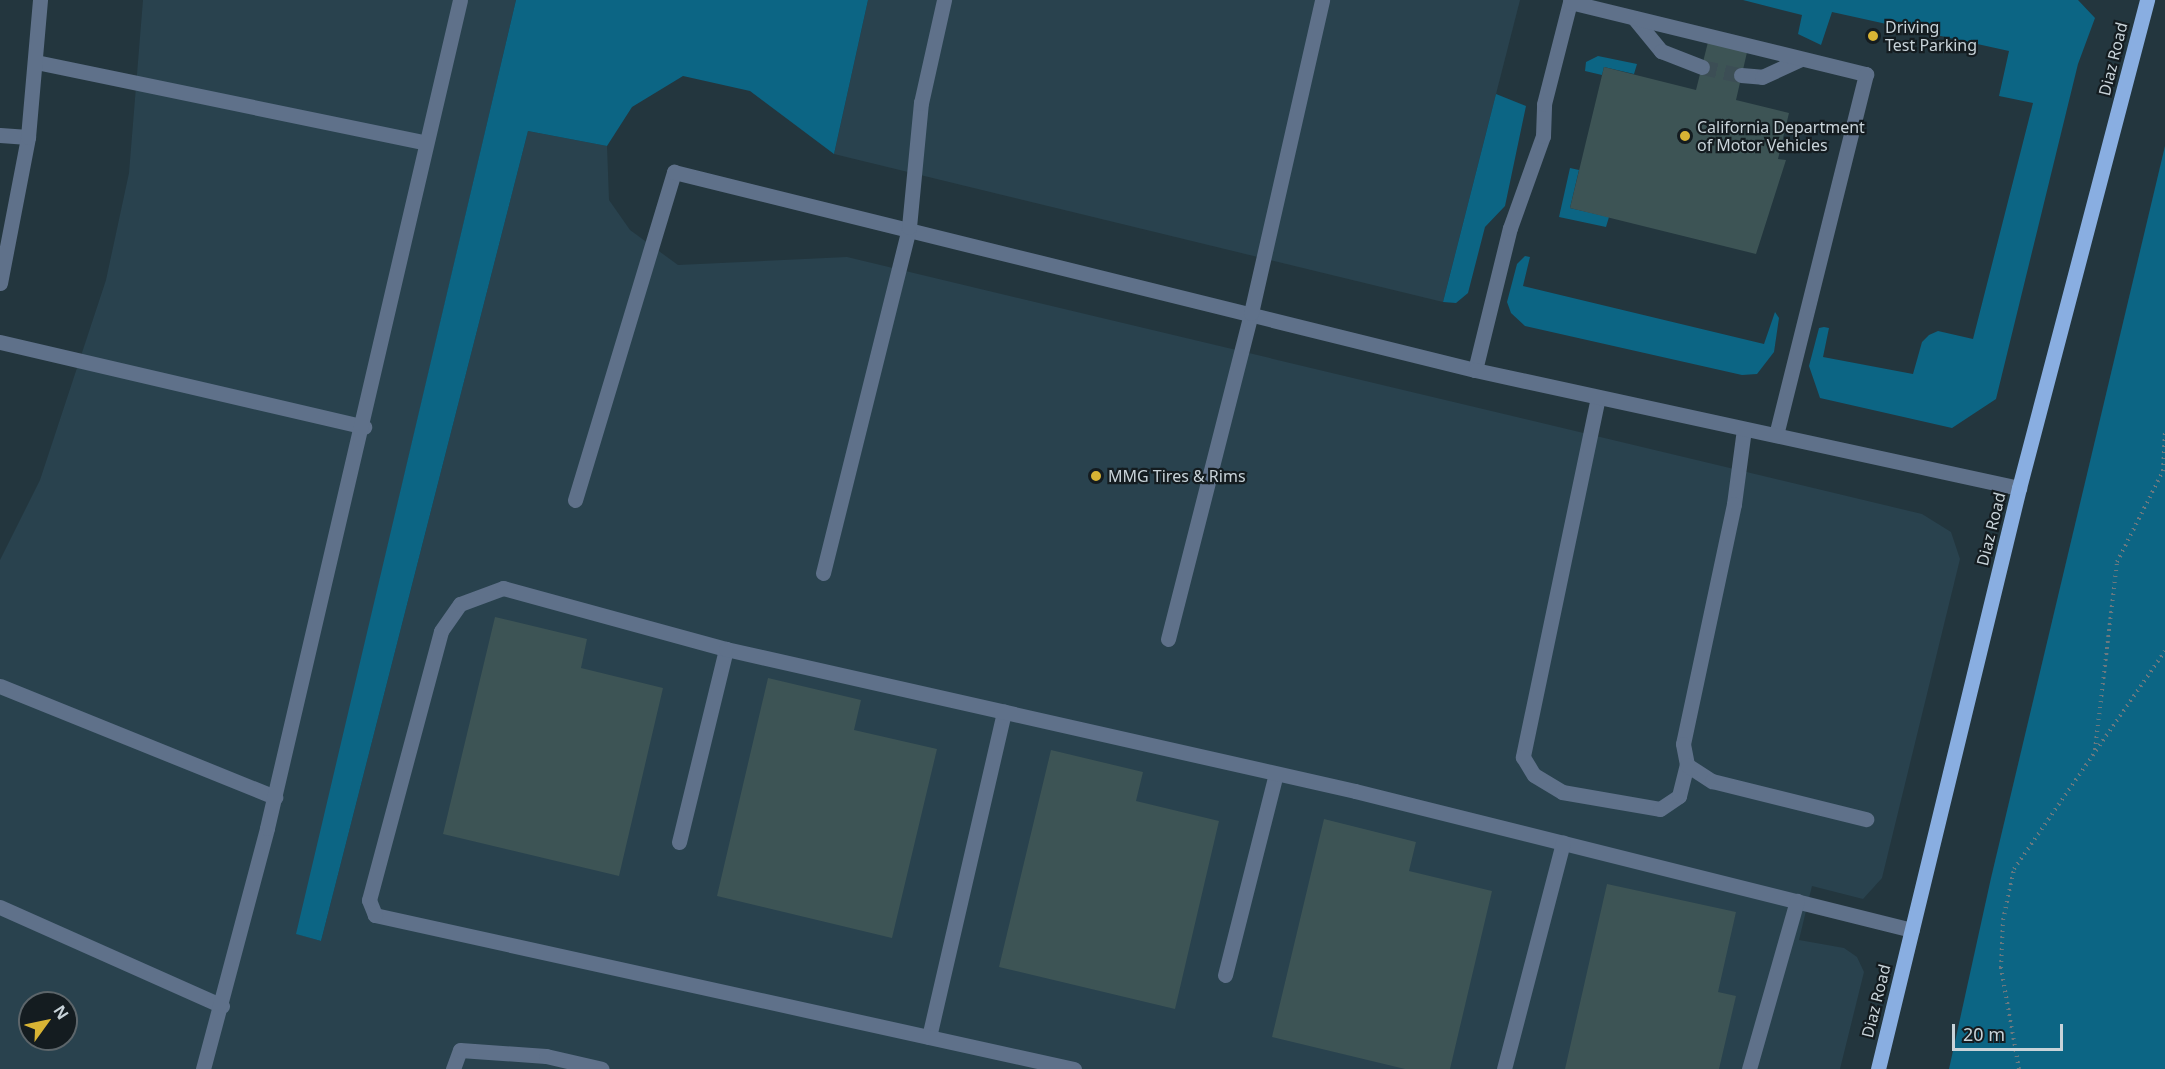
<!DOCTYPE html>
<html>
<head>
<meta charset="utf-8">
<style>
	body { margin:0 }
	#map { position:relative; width:2165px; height:1069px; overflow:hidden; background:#23363e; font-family:"Noto Sans",sans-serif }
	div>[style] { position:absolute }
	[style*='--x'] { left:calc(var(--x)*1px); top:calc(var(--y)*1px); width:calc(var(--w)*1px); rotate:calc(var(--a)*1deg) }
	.built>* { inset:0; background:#29424e }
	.green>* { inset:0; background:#0c6584 }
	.building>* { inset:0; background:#3d5455 }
	.minor-tunnel>* { height:15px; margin-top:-7.5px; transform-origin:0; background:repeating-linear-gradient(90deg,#3c4e55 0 15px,transparent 0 23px) }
	.path>* { height:4px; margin-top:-2px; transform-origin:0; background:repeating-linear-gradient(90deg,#6a7980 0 1.5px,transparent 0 6px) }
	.minor>* { height:15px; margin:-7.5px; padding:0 7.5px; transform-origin:7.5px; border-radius:7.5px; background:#5f718a }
	.major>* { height:15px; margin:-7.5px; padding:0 7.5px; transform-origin:7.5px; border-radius:7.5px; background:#89aee1 }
	.dots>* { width:16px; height:16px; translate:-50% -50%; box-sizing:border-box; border:3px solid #141c20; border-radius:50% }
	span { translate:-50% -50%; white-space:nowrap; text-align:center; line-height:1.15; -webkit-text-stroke:4.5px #141c20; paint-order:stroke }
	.poi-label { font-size:16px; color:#c8d3d9 }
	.left { translate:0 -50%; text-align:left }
	.street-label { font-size:16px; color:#c8d3d9 }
	.north { position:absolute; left:18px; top:991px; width:60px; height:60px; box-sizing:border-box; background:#141c20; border:2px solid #5c656a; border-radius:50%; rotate:57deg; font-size:16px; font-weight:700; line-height:24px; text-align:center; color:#c8d3d9 }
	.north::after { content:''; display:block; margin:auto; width:21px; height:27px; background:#d8b434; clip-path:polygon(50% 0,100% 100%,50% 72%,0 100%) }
	.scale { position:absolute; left:1952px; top:1024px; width:111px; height:27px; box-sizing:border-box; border:3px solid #c8d3d9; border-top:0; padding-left:8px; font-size:18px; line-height:21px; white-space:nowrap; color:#c8d3d9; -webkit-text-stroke:4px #141c20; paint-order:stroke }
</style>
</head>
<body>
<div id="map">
	<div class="built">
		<div style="clip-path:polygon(evenodd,143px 0,516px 0,297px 934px,321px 941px,528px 131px,607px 146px,609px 200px,630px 230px,678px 265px,847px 257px,1922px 514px,1951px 532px,1960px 559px,1882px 878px,1863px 899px,1812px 886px,1799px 940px,1844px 948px,1857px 957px,1864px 972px,1840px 1069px,0 1069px,0 560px,40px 480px,106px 280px,129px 173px,143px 0,30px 1003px,66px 1003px,66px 1039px,30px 1039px,30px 1003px)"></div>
		<div style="clip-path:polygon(868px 0,1520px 0,1443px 302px,834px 154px)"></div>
	</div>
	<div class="green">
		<div style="clip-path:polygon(516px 0,868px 0,834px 154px,750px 91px,683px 76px,632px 107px,607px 146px,528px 131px,321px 941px,296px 934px)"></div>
		<div style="clip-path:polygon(1743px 0,2078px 0,2095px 18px,2078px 64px,1996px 399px,1952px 428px,1820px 398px,1809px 366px,1819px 328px,1824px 327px,1829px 328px,1823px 357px,1913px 374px,1922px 342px,1929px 335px,1938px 331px,1973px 339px,2033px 103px,1999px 96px,2009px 51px,1832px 12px,1821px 45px,1798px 34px,1802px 15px)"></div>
		<div style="clip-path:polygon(1598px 56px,1637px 64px,1634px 74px,1604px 67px,1602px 75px,1585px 71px,1586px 62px)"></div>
		<div style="clip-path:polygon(1496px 94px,1526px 106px,1505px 206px,1485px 227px,1468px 293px,1456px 303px,1443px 302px)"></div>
		<div style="clip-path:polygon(2165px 146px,2165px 1069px,1949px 1069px,1991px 878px)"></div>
		<div style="clip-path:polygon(1570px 168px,1579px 170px,1570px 208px,1609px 217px,1606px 227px,1559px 217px)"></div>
		<div style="clip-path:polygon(1525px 256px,1530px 257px,1523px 286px,1764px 344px,1775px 312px,1779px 318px,1774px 352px,1757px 374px,1742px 375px,1525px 326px,1511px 313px,1507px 302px,1517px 264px)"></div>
	</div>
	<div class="building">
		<div style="clip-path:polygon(1709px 38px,1748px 48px,1736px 100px,1789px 113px,1778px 159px,1786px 160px,1756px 254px,1570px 208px,1604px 67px,1696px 90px)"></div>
		<div style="clip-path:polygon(495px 617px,587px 639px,581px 668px,663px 688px,619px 876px,443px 834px)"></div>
		<div style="clip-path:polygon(768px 678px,861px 700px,854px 730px,937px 749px,892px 938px,717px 896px)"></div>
		<div style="clip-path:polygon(1051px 750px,1143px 772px,1136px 801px,1219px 821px,1175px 1009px,999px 967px)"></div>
		<div style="clip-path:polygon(1324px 819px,1416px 842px,1409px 871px,1492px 891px,1450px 1069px,1405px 1069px,1272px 1037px)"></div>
		<div style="clip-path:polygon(1607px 884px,1736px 912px,1718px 992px,1736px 996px,1719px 1069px,1565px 1069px)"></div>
	</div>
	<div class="minor-tunnel">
		<div style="--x:1702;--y:67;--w:40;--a:12"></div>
	</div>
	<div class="path">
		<div style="--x:2095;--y:750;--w:189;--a:-83.3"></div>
		<div style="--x:2117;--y:562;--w:102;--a:-63.2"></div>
		<div style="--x:2163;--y:471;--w:40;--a:-87.1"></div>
		<div style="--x:2019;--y:1069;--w:103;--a:-100.1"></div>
		<div style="--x:2001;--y:968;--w:48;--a:-87.6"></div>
		<div style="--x:2003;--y:920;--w:52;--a:-77.8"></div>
		<div style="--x:2014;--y:869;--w:265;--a:-55.3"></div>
	</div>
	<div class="minor">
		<div style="--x:1634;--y:18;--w:43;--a:50.7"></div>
		<div style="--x:1661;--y:51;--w:44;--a:21.3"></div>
		<div style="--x:36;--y:62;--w:398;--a:11.7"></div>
		<div style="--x:1741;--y:75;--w:21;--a:5"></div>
		<div style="--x:1762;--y:77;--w:43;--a:-24.8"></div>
		<div style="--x:0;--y:135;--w:28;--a:4"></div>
		<div style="--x:0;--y:283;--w:149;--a:-79.1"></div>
		<div style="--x:28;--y:137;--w:138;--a:-85"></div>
		<div style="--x:0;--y:342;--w:374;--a:13.1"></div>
		<div style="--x:1475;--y:370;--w:146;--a:-76.2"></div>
		<div style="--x:1510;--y:228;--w:98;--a:-70.3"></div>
		<div style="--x:1543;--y:136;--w:32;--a:-88"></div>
		<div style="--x:1544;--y:104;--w:105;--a:-75.7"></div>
		<div style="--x:1570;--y:2;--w:305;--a:13.7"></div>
		<div style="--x:1866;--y:74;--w:372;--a:104"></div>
		<div style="--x:1598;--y:397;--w:368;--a:101.8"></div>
		<div style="--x:1523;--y:757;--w:21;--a:59"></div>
		<div style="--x:1534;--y:775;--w:33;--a:31"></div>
		<div style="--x:1562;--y:792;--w:99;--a:9.8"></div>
		<div style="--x:1660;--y:809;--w:23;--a:-34"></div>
		<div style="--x:1679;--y:796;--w:32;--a:-76"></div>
		<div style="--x:1744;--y:429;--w:76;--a:97.6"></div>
		<div style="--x:1734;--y:504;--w:245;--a:102"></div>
		<div style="--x:1683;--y:744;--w:21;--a:79"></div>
		<div style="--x:1687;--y:765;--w:30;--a:33"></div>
		<div style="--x:1712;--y:781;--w:159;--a:13.9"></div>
		<div style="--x:575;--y:500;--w:343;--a:-73.2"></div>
		<div style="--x:674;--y:172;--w:825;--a:13.88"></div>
		<div style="--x:1475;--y:370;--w:557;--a:12.24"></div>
		<div style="--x:823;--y:573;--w:357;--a:-76"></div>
		<div style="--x:909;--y:227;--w:125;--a:-84.5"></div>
		<div style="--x:921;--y:103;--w:106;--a:-77.4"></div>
		<div style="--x:1168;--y:639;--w:336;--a:-75.7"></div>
		<div style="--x:1251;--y:313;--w:321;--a:-77.2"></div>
		<div style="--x:0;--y:686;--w:297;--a:22"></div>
		<div style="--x:679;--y:842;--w:199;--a:-76.3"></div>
		<div style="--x:0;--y:907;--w:243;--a:24"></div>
		<div style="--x:1225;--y:975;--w:207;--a:-75.8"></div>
		<div style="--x:929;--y:1037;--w:334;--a:-77"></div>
		<div style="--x:203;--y:1069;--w:249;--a:-75.1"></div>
		<div style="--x:267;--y:828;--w:850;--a:-76.88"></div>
		<div style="--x:453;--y:1069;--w:20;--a:-70"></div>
		<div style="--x:460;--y:1050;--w:86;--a:4"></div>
		<div style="--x:546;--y:1056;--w:57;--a:13.1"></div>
		<div style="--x:1074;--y:1069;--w:716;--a:-167.58"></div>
		<div style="--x:375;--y:915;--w:16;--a:-112"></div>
		<div style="--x:369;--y:900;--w:278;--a:-75"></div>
		<div style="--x:441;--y:631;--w:33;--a:-55"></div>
		<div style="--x:460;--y:604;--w:46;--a:-20.4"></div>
		<div style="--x:503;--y:588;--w:231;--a:15.3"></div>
		<div style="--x:726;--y:649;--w:645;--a:12.72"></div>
		<div style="--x:1355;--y:791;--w:574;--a:14.01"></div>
		<div style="--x:1504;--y:1069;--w:234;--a:-75.4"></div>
		<div style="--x:1749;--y:1069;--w:175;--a:-74.1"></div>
	</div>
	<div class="major">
		<div style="--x:1878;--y:1069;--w:598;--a:-76.36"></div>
		<div style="--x:2019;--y:488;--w:505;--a:-75.3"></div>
	</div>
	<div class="dots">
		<div style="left:1873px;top:36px;background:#d8b434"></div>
		<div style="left:1685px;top:136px;background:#d8b434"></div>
		<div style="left:1096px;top:476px;background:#d8b434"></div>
	</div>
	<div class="poi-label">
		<span class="left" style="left:1885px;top:36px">Driving<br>Test Parking</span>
		<span class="left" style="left:1697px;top:136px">California Department<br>of Motor Vehicles</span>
		<span class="left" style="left:1108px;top:476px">MMG Tires &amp; Rims</span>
	</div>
	<div class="street-label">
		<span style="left:2113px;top:59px;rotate:-76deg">Diaz Road</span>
		<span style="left:1991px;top:529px;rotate:-76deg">Diaz Road</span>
		<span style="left:1876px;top:1001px;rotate:-76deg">Diaz Road</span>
	</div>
	<div class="north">N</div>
	<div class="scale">20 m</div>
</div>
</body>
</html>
